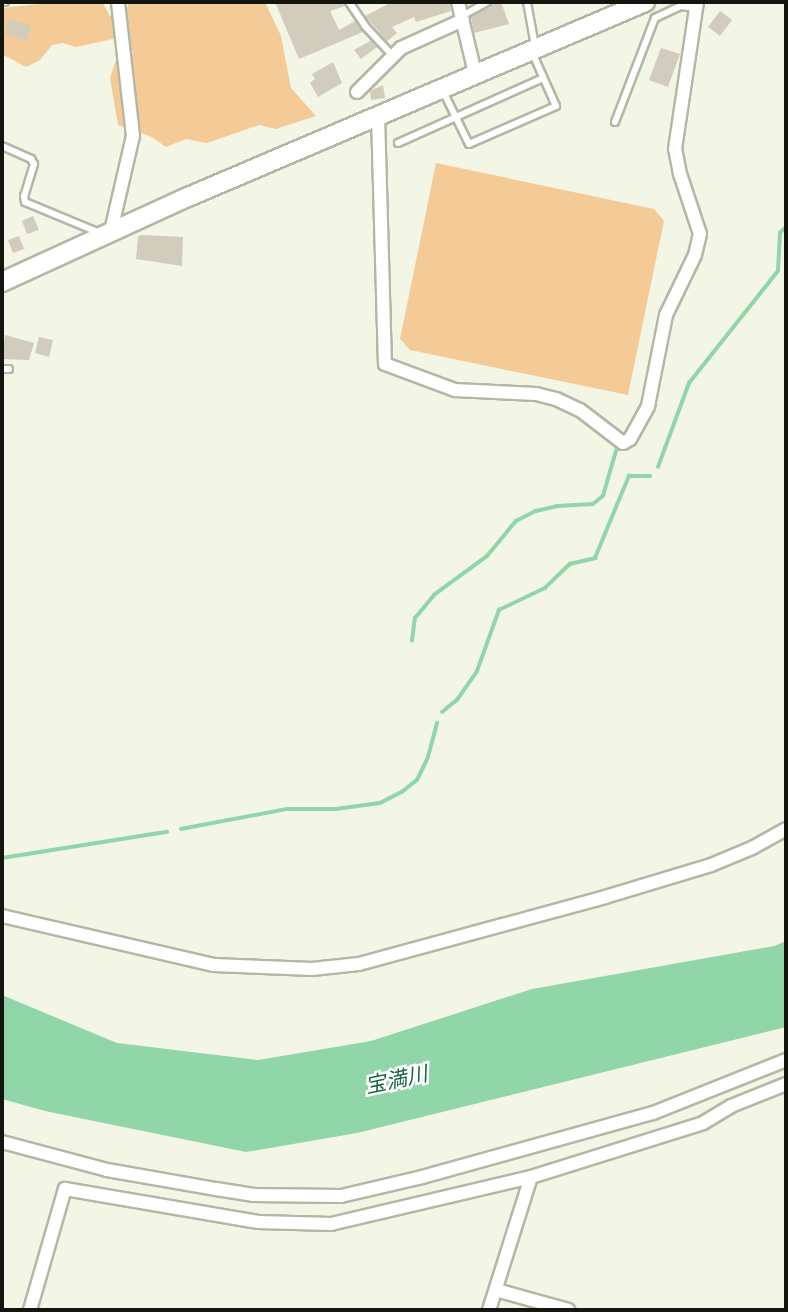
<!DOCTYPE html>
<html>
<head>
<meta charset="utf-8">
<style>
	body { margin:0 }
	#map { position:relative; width:788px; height:1312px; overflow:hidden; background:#f3f6e4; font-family:"Noto Sans","Noto Sans JP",sans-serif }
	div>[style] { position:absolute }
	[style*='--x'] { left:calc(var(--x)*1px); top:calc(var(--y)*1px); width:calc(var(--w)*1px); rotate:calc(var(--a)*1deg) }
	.green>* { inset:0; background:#f4cb96 }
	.water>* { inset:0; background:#91d6a9 }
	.stream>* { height:3.5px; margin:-1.75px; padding:0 1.75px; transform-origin:1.75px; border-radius:1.75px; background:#91d6a9 }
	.building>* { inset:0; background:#d1ccbb }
	.roads { filter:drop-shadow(2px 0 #b4b7a5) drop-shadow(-2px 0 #b4b7a5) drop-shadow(0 2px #b4b7a5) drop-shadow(0 -2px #b4b7a5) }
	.lane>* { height:6px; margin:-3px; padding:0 3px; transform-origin:3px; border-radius:3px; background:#fff }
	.street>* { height:12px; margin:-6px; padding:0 6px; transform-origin:6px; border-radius:6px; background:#fff }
	.secondary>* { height:18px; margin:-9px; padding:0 9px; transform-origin:9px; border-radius:9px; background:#fff }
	span { translate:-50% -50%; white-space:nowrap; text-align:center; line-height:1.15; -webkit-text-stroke:5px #fff; paint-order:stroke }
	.water-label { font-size:21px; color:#19673e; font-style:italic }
	.frame { position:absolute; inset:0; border:4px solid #14150f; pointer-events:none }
</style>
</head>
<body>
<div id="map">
	<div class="green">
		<div style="clip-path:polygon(58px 2px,102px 2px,110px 16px,125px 17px,129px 2px,265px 2px,281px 36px,291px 88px,316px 116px,276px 129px,259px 125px,207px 143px,186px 139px,166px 147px,152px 137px,118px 125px,110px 78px,116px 60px,133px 53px,129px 42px,113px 39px,76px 47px,63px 43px,52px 45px,40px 60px,26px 67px,2px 54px,2px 8px)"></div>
		<div style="clip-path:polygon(436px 163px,654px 209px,664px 221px,628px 395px,410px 350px,400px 339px)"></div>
	</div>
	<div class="water">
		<div style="clip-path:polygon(786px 941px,786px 1027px,357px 1133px,246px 1152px,45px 1111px,2px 1099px,2px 995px,117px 1043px,258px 1060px,371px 1041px,532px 989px,774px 946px)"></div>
	</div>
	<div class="stream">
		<div style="--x:658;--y:467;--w:90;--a:-69.7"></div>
		<div style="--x:689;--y:383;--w:143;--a:-51.5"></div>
		<div style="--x:778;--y:271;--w:38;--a:-87"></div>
		<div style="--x:780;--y:233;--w:8;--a:-45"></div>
		<div style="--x:412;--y:641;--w:23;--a:-83"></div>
		<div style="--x:415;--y:618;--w:30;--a:-50"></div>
		<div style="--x:434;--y:595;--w:66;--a:-36.3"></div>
		<div style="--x:487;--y:556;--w:45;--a:-50.4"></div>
		<div style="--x:516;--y:521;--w:22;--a:-27"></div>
		<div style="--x:536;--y:511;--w:22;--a:-13"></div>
		<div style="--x:557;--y:506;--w:36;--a:-3"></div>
		<div style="--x:593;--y:504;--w:13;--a:-39"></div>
		<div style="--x:603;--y:496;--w:47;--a:-73.9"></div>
		<div style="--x:442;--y:712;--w:19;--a:-39"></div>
		<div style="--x:457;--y:700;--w:35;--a:-55"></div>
		<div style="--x:477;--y:671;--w:65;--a:-70.2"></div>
		<div style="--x:499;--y:610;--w:51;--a:-25.6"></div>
		<div style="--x:545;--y:588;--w:35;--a:-44"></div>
		<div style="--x:570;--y:564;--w:26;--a:-13"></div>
		<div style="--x:595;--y:558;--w:89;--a:-67.5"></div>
		<div style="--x:629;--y:476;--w:21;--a:0"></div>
		<div style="--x:181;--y:829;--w:108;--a:-10.7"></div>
		<div style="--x:287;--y:809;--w:49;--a:0"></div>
		<div style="--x:336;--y:809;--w:44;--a:-7.8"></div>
		<div style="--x:380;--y:803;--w:25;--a:-27"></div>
		<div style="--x:402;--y:792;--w:19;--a:-39"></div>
		<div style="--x:417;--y:780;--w:25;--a:-64"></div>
		<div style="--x:428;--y:757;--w:35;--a:-75"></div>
		<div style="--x:2;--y:858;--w:167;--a:-9"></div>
	</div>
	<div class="building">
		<div style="clip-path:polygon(275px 2px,343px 2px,345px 6px,330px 11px,339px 30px,355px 21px,363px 32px,299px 59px)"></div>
		<div style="clip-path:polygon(392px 2px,449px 2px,451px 11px,416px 22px,414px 17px,392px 27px,397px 33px,387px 41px,365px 16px)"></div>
		<div style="clip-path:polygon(493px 2px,501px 2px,509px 24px,474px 33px,471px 17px,490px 7px)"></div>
		<div style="clip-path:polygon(720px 11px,732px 20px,720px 36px,708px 27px)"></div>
		<div style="clip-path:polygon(10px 19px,31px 26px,27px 41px,5px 34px)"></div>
		<div style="clip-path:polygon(368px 38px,377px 47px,361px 59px,354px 50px,370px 41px)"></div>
		<div style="clip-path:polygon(661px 48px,680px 54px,668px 87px,649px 80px)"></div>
		<div style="clip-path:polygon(333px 62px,342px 83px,318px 97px,310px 83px,315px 79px,312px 74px)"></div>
		<div style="clip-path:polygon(383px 85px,385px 98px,371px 100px,370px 91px)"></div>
		<div style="clip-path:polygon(33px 216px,39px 230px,27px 234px,22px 221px)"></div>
		<div style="clip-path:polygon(141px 235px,183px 237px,182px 266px,136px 259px,138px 237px)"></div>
		<div style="clip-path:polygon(19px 236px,24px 249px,13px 253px,8px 240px)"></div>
		<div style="clip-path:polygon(5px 335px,34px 343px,29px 360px,2px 359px)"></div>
		<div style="clip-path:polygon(39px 337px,53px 340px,49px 357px,35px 353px)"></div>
	</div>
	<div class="roads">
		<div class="lane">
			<div style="--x:2;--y:2;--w:3;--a:0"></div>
			<div style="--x:349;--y:2;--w:29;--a:56"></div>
			<div style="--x:365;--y:26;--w:41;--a:47"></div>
			<div style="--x:527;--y:2;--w:45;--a:79.7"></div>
			<div style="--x:462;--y:16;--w:29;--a:-29"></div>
			<div style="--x:442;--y:89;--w:61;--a:63.9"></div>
			<div style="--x:469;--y:144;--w:95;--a:-23.6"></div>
			<div style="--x:556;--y:106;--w:59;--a:-114"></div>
			<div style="--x:615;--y:122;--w:111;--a:-69"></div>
			<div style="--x:655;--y:18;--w:29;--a:-25"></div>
			<div style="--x:681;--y:6;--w:15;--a:8"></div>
			<div style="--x:398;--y:143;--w:159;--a:-24.1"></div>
			<div style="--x:2;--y:146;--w:32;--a:24"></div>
			<div style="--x:31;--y:159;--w:6;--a:59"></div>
			<div style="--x:34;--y:164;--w:34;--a:107"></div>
			<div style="--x:24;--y:196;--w:6;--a:81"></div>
			<div style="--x:25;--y:202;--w:81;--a:22.5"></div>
			<div style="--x:2;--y:369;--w:7;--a:0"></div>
		</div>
		<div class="street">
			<div style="--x:458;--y:2;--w:73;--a:76.5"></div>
			<div style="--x:357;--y:92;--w:62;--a:-45"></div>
			<div style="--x:401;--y:48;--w:68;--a:-24.3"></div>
			<div style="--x:378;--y:115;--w:249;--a:88.4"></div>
			<div style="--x:385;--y:364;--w:75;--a:20.4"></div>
			<div style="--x:455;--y:390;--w:81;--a:2.8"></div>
			<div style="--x:536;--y:394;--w:21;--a:14"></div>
			<div style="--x:556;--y:399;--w:26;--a:25"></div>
			<div style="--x:580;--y:410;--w:54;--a:37.5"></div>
			<div style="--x:623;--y:443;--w:8;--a:-30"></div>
			<div style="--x:630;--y:439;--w:38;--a:-61"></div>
			<div style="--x:648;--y:406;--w:93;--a:-78.8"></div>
			<div style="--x:666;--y:315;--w:67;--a:-64.2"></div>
			<div style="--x:695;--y:255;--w:22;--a:-77"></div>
			<div style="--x:700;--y:234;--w:63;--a:-108.4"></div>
			<div style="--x:680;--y:174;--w:25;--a:-101"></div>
			<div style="--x:675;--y:149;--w:149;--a:-81.5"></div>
			<div style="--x:111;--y:231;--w:98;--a:-77"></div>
			<div style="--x:133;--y:136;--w:135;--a:-96.4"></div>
			<div style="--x:2;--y:916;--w:218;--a:13"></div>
			<div style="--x:214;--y:965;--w:98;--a:2.3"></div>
			<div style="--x:312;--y:969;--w:47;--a:-6.1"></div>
			<div style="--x:359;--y:964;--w:255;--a:-15.2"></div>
			<div style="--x:605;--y:897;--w:111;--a:-16.8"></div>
			<div style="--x:711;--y:865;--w:44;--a:-22.5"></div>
			<div style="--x:752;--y:848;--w:39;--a:-29"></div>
			<div style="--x:2;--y:1142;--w:109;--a:14.9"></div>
			<div style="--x:107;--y:1170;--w:111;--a:9.9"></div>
			<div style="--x:216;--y:1189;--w:37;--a:9"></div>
			<div style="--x:253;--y:1195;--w:88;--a:0.7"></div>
			<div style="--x:341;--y:1196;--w:83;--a:-13.2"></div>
			<div style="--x:422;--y:1177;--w:240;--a:-15.5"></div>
			<div style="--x:653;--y:1113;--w:143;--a:-21.7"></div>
			<div style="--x:496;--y:1290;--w:75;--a:15.5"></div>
			<div style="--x:30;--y:1310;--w:126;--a:-73.9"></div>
			<div style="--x:65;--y:1189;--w:196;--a:9.7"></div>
			<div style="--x:258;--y:1222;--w:73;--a:1.6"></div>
			<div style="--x:331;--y:1224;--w:205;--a:-13.2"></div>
			<div style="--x:531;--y:1177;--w:180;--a:-17.4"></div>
			<div style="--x:703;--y:1123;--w:33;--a:-31"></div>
			<div style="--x:731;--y:1106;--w:59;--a:-21.8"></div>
			<div style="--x:489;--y:1310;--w:139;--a:-72.5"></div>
		</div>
		<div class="secondary">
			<div style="--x:2;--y:282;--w:205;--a:-24.6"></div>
			<div style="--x:188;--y:197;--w:497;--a:-23.1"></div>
		</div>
	</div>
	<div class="water-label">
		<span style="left:396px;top:1079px;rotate:-12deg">宝満川</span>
	</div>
	<div class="frame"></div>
</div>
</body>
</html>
